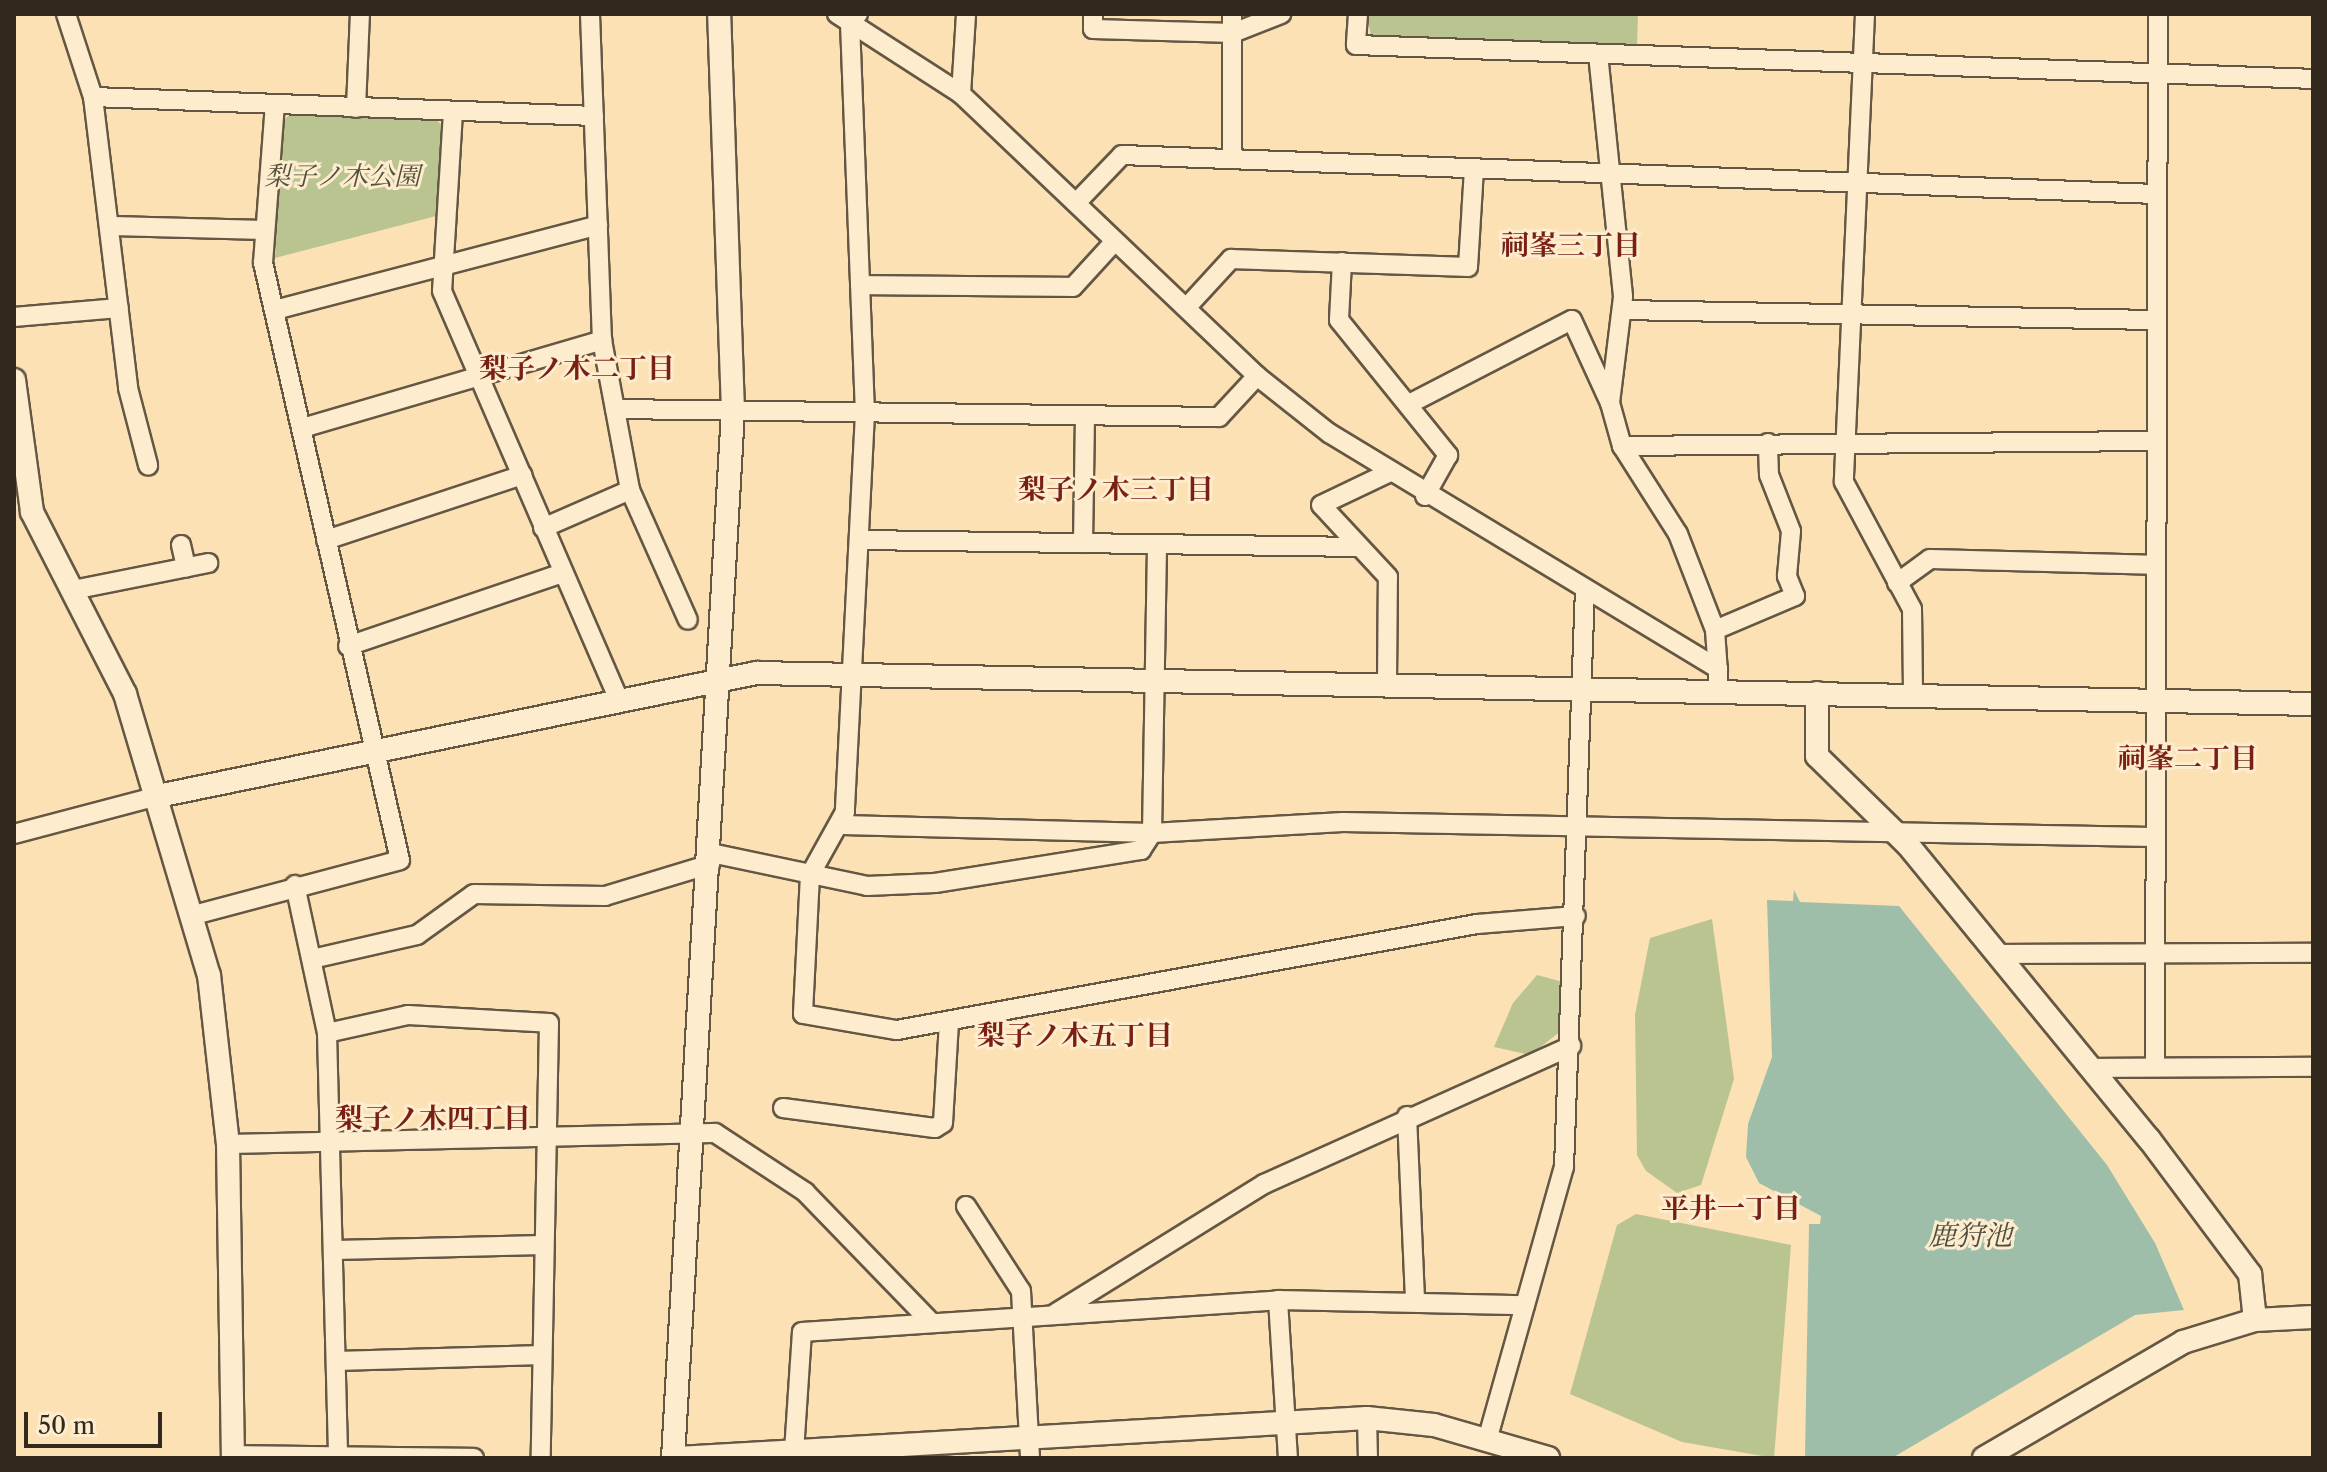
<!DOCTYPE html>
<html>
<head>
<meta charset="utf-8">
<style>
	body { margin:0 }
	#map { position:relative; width:2327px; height:1472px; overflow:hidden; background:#fce1b4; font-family:"Libre Caslon Text","Noto Serif JP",serif }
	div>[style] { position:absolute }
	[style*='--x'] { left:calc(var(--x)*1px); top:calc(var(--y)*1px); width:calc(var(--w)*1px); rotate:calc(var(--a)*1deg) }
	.green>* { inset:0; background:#b9c491 }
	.water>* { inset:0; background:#9fbeaa }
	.roads { filter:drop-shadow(2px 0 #645744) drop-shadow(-2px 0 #645744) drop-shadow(0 2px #645744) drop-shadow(0 -2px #645744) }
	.minor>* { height:18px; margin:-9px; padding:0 9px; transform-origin:9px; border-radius:9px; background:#fdecce }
	.tertiary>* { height:22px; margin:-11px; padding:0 11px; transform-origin:11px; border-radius:11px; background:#fdecce }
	span { translate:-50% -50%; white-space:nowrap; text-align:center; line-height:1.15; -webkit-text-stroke:6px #fdecce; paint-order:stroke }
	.park-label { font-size:26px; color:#53503b; font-style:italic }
	.neighbourhood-label { font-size:28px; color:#7a1f14; font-weight:700 }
	.water-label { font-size:28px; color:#4c4e41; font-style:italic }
	.frame { position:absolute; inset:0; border:16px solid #31291e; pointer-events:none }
	.scale { position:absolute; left:24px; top:1412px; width:138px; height:36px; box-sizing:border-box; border:4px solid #31291e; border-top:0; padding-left:10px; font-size:24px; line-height:28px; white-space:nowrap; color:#31291e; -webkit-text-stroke:6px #fdecce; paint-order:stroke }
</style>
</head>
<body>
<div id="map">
	<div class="green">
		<div style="clip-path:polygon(1367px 14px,1638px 14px,1637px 45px,1371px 37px)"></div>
		<div style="clip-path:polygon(290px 115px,436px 120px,442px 125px,436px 216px,275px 258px,282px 121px)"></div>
		<div style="clip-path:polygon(1712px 919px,1734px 1079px,1701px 1185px,1677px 1193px,1646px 1171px,1637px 1155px,1635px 1015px,1650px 938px)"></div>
		<div style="clip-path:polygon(1537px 975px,1563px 982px,1561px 1031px,1530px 1055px,1494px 1047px,1513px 1003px)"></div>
		<div style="clip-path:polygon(1636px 1214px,1791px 1245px,1774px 1458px,1682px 1442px,1570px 1394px,1617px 1225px)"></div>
	</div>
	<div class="water">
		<div style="clip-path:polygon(1794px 890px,1800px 902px,1899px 906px,2107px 1165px,2155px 1243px,2184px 1310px,2135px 1315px,1892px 1458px,1805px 1458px,1809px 1224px,1820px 1224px,1821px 1216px,1759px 1183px,1746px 1157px,1748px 1124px,1772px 1057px,1767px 900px,1793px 901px)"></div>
	</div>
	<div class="roads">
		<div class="minor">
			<div style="--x:66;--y:14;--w:87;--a:72"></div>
			<div style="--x:93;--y:97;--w:293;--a:83.1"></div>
			<div style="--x:128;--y:388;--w:80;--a:75.4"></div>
			<div style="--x:590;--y:14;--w:326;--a:87.9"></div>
			<div style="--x:602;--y:340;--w:153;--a:79.4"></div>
			<div style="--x:630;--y:490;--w:142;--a:66"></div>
			<div style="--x:837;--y:14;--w:148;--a:32.8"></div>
			<div style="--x:961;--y:94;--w:409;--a:43.6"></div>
			<div style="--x:1257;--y:376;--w:92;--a:38.4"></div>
			<div style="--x:1329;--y:433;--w:455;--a:31.2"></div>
			<div style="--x:1718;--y:669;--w:21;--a:90"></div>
			<div style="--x:858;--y:14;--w:12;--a:132"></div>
			<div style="--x:850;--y:23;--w:390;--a:87.8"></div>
			<div style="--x:865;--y:413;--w:400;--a:92.9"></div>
			<div style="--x:845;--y:812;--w:72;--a:119.1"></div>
			<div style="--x:810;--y:875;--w:139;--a:92.9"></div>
			<div style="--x:803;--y:1014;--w:95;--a:9.7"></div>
			<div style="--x:897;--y:1030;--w:590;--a:-10.36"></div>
			<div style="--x:1477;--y:924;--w:99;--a:-4.6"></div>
			<div style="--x:1093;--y:14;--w:15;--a:90"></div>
			<div style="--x:1093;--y:29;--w:140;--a:1.6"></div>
			<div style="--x:1233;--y:33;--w:52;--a:-21.6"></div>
			<div style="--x:1358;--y:14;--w:31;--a:94"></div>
			<div style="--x:1356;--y:45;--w:958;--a:2.03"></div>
			<div style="--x:1865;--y:14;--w:468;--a:92.6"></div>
			<div style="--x:1844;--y:482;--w:144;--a:61.8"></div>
			<div style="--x:1912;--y:609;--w:86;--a:89.3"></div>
			<div style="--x:1598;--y:54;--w:244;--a:84.1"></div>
			<div style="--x:1623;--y:297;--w:107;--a:97"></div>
			<div style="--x:1610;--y:403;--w:45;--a:74.4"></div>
			<div style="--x:1622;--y:446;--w:104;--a:57.5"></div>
			<div style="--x:1678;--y:534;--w:103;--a:68.9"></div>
			<div style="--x:1715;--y:630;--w:39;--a:86"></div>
			<div style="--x:961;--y:94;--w:80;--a:-86.4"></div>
			<div style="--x:93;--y:97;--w:501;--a:2.17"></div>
			<div style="--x:356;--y:108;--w:94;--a:-87.6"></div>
			<div style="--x:453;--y:112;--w:179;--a:93.5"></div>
			<div style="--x:442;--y:291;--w:443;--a:66.6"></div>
			<div style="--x:1232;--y:158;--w:144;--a:-90"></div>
			<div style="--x:1076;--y:203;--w:66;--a:-46.2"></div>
			<div style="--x:1122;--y:155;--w:1033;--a:2.16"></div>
			<div style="--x:112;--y:226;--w:153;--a:1.5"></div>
			<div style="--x:1342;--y:262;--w:58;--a:93"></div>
			<div style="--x:1339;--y:320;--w:174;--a:51.1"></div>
			<div style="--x:1448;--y:455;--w:47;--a:119.3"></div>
			<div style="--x:860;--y:285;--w:213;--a:0.5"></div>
			<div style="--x:1073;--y:287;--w:62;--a:-47.6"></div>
			<div style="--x:1186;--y:308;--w:67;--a:-47.4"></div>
			<div style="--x:1231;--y:259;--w:237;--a:1.9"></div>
			<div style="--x:1468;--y:267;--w:98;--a:-86.5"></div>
			<div style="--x:275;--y:310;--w:334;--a:-14.7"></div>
			<div style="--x:1623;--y:310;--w:531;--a:1.08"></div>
			<div style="--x:14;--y:317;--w:105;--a:-4.9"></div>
			<div style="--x:1409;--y:404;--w:183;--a:-27.3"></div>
			<div style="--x:1572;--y:320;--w:89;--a:65.4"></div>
			<div style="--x:615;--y:409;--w:604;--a:0.76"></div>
			<div style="--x:1219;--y:417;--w:56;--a:-47.2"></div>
			<div style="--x:302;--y:428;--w:313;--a:-16.3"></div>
			<div style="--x:1622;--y:446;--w:531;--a:-0.54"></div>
			<div style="--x:543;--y:528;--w:95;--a:-23.6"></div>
			<div style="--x:326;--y:540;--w:207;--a:-18.3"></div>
			<div style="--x:860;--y:540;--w:499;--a:0.8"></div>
			<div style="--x:1083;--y:543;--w:126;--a:-89.1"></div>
			<div style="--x:181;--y:545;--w:23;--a:77"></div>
			<div style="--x:1897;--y:583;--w:41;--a:-36"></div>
			<div style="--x:1930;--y:559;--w:223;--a:1.5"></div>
			<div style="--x:73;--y:590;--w:138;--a:-11.3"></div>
			<div style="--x:1715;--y:630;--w:87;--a:-23"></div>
			<div style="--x:1795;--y:596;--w:22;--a:-112"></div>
			<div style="--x:1787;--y:576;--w:45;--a:-84.9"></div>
			<div style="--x:1791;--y:531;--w:60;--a:-111.4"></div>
			<div style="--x:1769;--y:475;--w:32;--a:-92"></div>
			<div style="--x:348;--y:646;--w:226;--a:-18.8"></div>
			<div style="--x:1387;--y:682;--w:105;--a:-89.5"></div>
			<div style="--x:1388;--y:577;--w:98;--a:-132.9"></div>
			<div style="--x:1321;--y:505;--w:74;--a:-25.5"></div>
			<div style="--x:843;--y:825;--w:309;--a:1.5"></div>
			<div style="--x:1152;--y:833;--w:191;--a:-3.3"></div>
			<div style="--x:1343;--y:822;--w:810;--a:1.06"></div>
			<div style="--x:14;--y:834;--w:149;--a:-14.8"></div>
			<div style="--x:711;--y:853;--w:159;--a:11.9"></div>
			<div style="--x:867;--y:886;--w:68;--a:-2.5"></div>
			<div style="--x:935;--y:883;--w:209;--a:-9.1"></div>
			<div style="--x:1141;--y:850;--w:20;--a:-57"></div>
			<div style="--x:1152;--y:833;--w:288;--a:-89"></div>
			<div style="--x:295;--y:885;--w:151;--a:77.8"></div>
			<div style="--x:327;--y:1033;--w:425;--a:88.5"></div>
			<div style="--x:194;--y:915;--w:213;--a:-14.9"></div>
			<div style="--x:400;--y:860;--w:613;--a:-102.92"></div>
			<div style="--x:263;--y:263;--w:159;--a:-85.7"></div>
			<div style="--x:1997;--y:954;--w:316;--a:-0.2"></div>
			<div style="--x:312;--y:959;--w:108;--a:-12.9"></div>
			<div style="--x:417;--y:935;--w:70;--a:-35.7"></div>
			<div style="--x:474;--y:894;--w:131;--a:0.9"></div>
			<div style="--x:605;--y:896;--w:110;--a:-16.9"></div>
			<div style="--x:327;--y:1033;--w:83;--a:-12.5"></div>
			<div style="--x:408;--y:1015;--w:141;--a:3.2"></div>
			<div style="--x:549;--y:1023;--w:435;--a:91.1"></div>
			<div style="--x:2155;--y:1067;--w:1053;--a:-89.84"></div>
			<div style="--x:2089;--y:1068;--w:224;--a:-0.3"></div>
			<div style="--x:783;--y:1108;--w:153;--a:7.5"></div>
			<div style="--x:935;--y:1128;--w:9;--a:-32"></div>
			<div style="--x:943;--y:1123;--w:101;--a:-86.6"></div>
			<div style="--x:1407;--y:1116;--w:185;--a:87.5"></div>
			<div style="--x:228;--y:1144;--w:487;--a:-1.3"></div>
			<div style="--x:715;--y:1133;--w:108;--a:33.2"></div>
			<div style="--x:805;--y:1192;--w:181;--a:45.9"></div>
			<div style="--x:966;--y:1206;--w:101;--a:57.1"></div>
			<div style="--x:1021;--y:1291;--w:167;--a:86.9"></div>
			<div style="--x:334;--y:1250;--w:210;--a:-1.4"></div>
			<div style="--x:1278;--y:1300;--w:158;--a:86.4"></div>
			<div style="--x:1056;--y:1313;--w:245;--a:-31.8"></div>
			<div style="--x:1264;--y:1184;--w:337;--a:-24.2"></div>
			<div style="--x:337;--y:1361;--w:205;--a:-1.7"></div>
			<div style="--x:1367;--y:1418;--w:40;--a:88.6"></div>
			<div style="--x:1488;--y:1437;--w:280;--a:-74.3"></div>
			<div style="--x:1564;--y:1167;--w:577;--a:-87.92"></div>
			<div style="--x:794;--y:1452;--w:120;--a:-86.2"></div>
			<div style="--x:802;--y:1332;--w:477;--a:-3.8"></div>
			<div style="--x:1278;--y:1300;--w:247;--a:1.2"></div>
			<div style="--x:233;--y:1455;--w:241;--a:0.7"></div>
		</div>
		<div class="tertiary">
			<div style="--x:14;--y:380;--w:133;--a:82.2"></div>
			<div style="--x:32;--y:512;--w:204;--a:62.9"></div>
			<div style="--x:125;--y:694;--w:293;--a:73.4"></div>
			<div style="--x:209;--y:975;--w:170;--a:83.6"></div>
			<div style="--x:228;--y:1144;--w:314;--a:89.1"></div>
			<div style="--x:1817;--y:693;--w:63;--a:90"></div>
			<div style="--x:1817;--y:756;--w:127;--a:44.4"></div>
			<div style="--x:1908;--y:845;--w:380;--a:50.7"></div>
			<div style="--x:2149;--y:1139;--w:169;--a:53.2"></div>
			<div style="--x:2250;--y:1274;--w:46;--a:83.8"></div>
			<div style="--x:158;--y:796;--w:611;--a:-11.62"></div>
			<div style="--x:756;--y:673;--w:1557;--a:1.14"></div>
			<div style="--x:673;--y:1458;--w:1049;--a:-86.72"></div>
			<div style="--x:733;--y:411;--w:397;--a:-92"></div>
			<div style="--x:678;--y:1458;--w:690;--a:-3.32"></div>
			<div style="--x:1367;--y:1418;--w:67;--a:6"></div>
			<div style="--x:1434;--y:1425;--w:119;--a:16.1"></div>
			<div style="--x:1984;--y:1458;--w:230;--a:-30.2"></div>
			<div style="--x:2183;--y:1342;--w:75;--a:-17"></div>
			<div style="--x:2255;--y:1320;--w:58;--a:-3"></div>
		</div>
	</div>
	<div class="park-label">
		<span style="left:342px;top:177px">梨子ノ木公園</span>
	</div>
	<div class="neighbourhood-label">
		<span style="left:1571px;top:245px">祠峯三丁目</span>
		<span style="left:577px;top:368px">梨子ノ木二丁目</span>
		<span style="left:1116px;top:489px">梨子ノ木三丁目</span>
		<span style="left:2188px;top:758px">祠峯二丁目</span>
		<span style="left:1075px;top:1035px">梨子ノ木五丁目</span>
		<span style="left:433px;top:1118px">梨子ノ木四丁目</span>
		<span style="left:1731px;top:1208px">平井一丁目</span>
	</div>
	<div class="water-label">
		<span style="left:1970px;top:1235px">鹿狩池</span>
	</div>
	<div class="frame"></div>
	<div class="scale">50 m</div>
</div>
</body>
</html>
